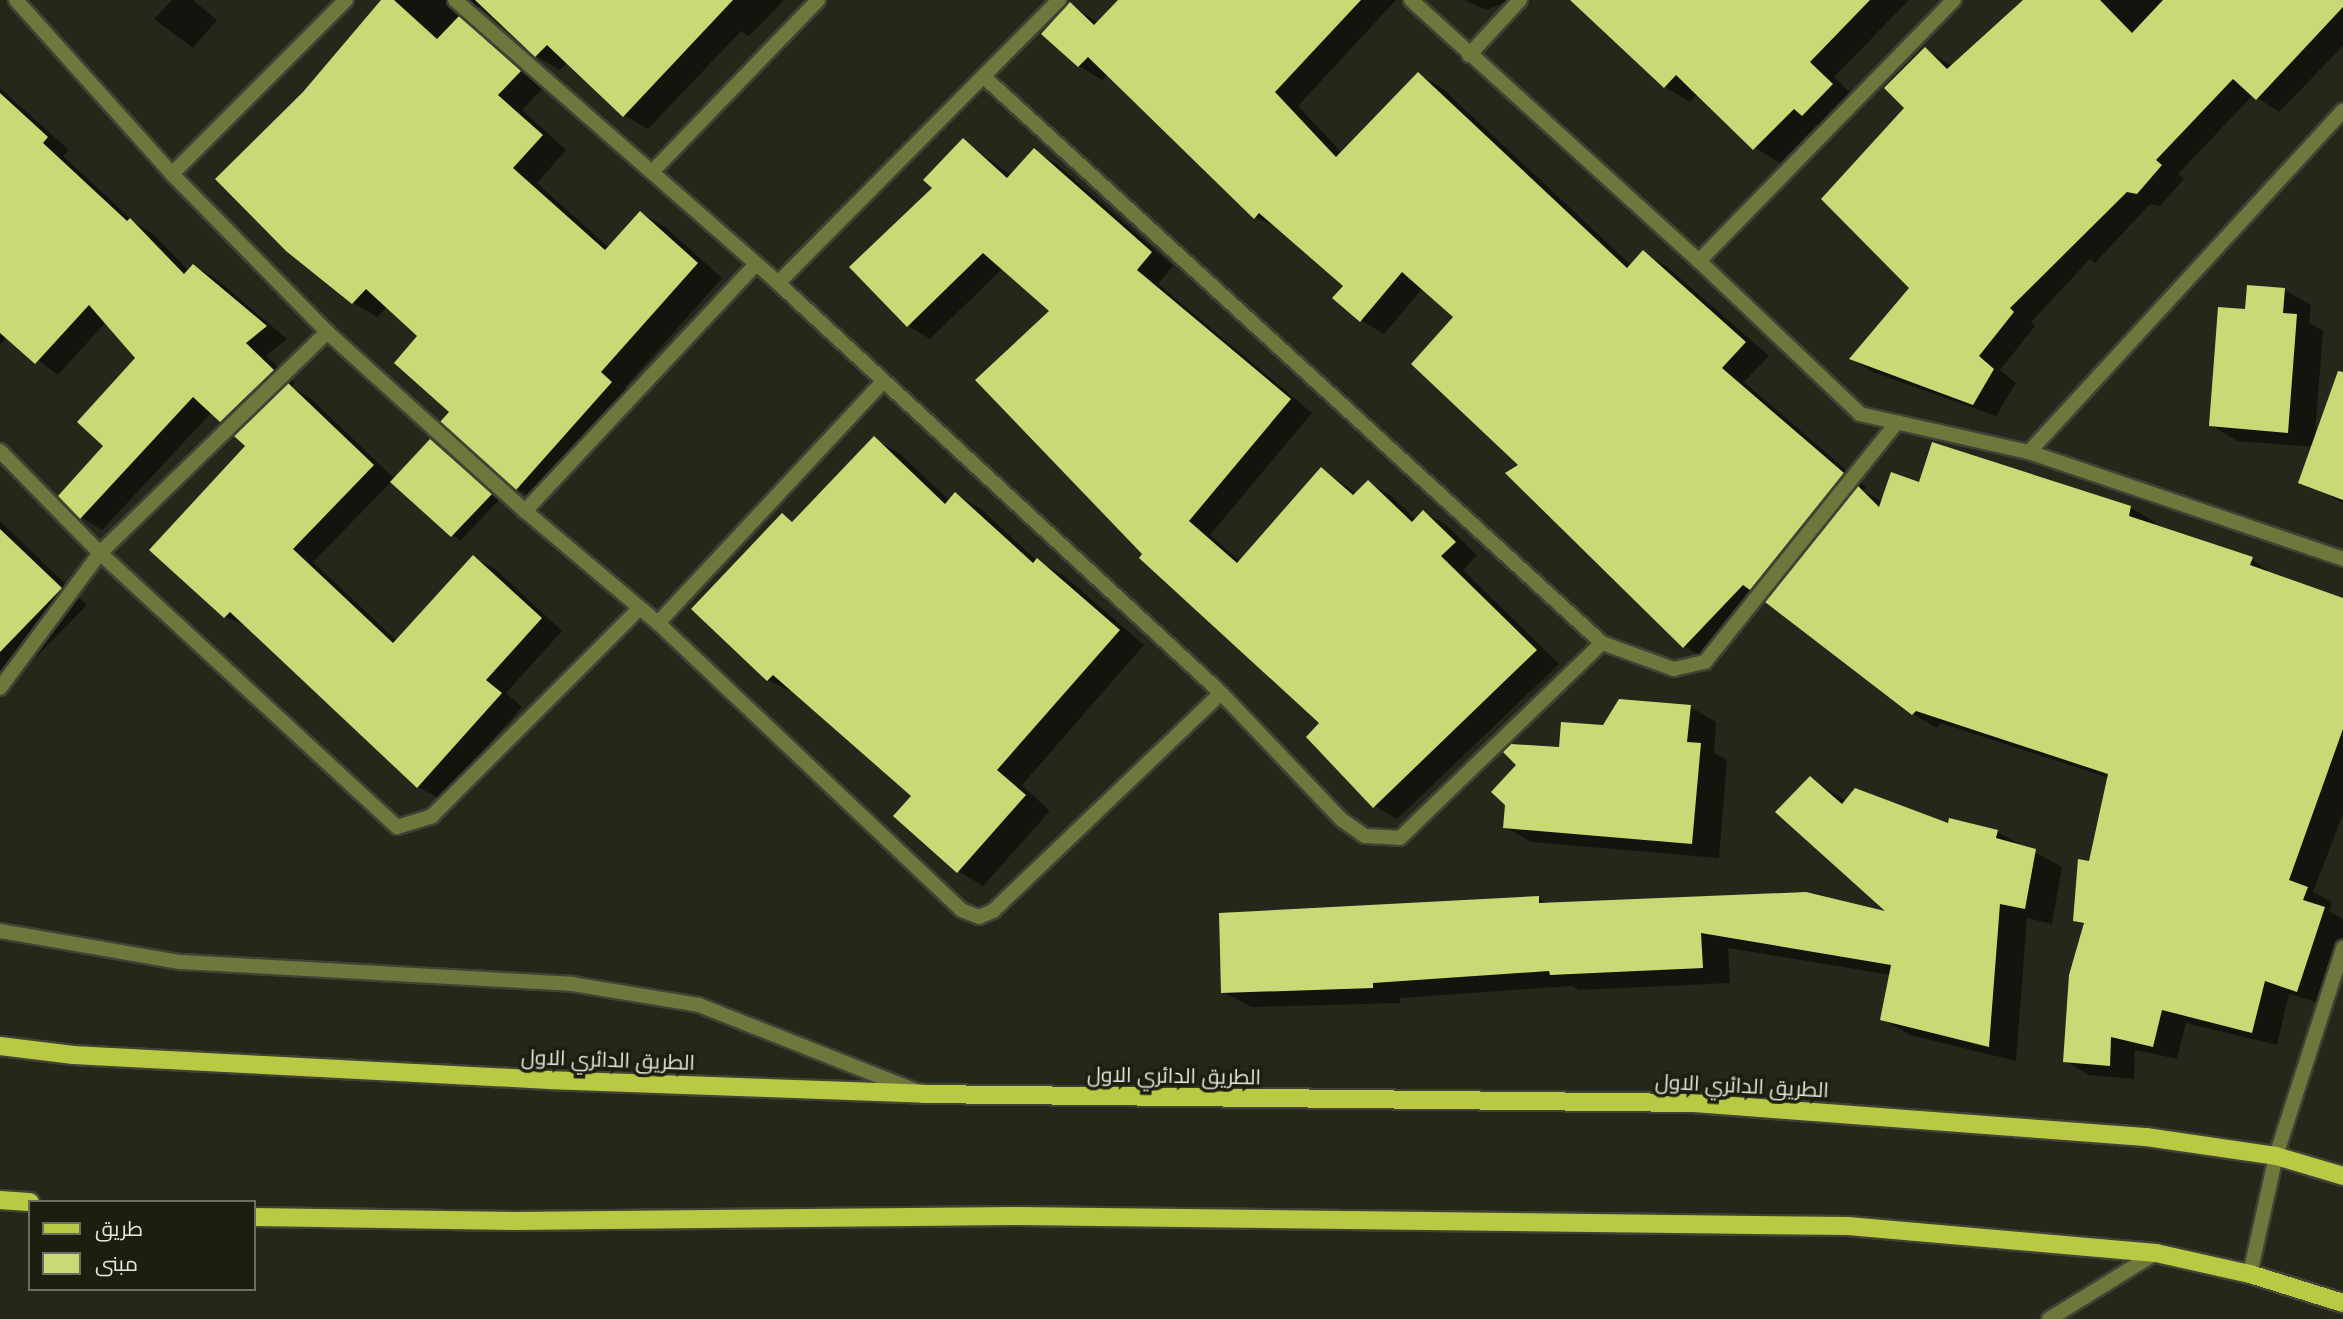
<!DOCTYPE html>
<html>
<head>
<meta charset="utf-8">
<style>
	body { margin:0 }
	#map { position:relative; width:2343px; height:1319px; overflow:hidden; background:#25271a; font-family:Mulish,Cairo,sans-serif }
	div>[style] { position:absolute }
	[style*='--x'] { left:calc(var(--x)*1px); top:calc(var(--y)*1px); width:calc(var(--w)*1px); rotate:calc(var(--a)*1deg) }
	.shadow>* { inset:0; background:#0007 }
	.building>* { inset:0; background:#cbd876 }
	.roads { filter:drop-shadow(2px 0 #404235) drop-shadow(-2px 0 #404235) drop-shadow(0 2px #404235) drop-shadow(0 -2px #404235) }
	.street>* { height:14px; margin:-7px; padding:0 7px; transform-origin:7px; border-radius:7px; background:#6f773c }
	.primary>* { height:18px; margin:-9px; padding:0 9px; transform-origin:9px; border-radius:9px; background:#bac943 }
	span { translate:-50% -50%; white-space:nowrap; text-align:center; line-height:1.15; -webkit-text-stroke:7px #1c1e10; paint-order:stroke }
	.street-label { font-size:21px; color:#e4e6dd }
	.legend { position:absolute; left:28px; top:1200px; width:228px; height:91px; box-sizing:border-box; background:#1c1e10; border:2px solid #6c6e62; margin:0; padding:9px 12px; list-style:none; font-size:21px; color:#e4e6dd }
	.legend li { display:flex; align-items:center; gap:14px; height:35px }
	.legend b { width:35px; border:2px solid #6c6e62 }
</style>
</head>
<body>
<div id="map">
	<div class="shadow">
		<div style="clip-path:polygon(172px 0,193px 0,217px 20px,193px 48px,154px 19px)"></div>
		<div style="clip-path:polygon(384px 0,784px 0,749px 36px,741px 31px,648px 129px,624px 115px,568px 62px,560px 70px,536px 56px,480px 7px,471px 8px,545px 86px,522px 110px,566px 150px,537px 183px,609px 248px,641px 213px,665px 227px,722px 278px,625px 387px,636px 397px,542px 503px,517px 489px,452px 412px,420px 336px,387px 306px,378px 317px,353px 303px,304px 93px)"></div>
		<div style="clip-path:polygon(1120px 0,1396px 0,1298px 106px,1342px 153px,1418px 74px,1442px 88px,1632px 266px,1643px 253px,1666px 266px,1769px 356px,1744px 382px,1866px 487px,1863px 491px,1883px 502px,1920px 484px,1933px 445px,2131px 508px,2155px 522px,2154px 526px,2252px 559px,2275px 576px,2343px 599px,2343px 814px,2313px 892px,2332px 902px,2329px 911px,2343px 919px,2343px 940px,2322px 1004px,2289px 994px,2277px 1045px,2186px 1023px,2177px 1059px,2135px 1050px,2134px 1079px,2089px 1075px,2065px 1061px,2085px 925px,2075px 920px,2109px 778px,1941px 723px,1937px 728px,1913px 714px,1766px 598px,1707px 660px,1684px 646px,1521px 465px,1456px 316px,1423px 288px,1384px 334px,1361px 320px,1345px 286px,1280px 229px,1255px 217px,1108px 74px,1102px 80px,1079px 66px,1044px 34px,1070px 5px,1099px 23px)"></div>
		<div style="clip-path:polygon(1464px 0,1509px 0,1487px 10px)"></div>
		<div style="clip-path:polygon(1601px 0,1909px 0,1834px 77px,1858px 100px,1828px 130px,1818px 124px,1780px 163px,1755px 148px,1697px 94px,1690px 102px,1665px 87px)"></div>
		<div style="clip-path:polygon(2026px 0,2343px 0,2343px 46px,2279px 112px,2253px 95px,2178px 174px,2184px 179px,2160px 206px,2150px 204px,2095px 263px,2090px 259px,2031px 322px,2035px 326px,2000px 370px,2016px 383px,1996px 416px,1873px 372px,1851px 359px,1911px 288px,1907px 108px,1925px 49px,1952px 66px)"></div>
		<div style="clip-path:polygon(0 88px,69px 150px,63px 156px,135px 223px,152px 233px,189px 271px,194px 266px,215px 278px,287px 339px,266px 356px,295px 383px,291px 387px,310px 398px,395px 479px,431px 441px,499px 500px,460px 541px,392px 481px,313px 562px,397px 641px,473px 557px,495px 569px,562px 631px,506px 693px,522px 707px,440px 799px,418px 787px,249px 627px,225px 617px,151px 550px,247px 446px,240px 432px,212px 412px,102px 530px,81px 517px,138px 358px,106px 322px,58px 375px,7px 337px,0 345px)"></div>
		<div style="clip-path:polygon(963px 140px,1012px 176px,1034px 151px,1057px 164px,1173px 266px,1158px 284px,1312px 413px,1210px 535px,1241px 562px,1322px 469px,1357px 494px,1368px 482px,1390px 495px,1416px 520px,1423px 512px,1446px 525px,1477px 555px,1463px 570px,1559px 664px,1397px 819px,1375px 806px,1321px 723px,1145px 554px,1052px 311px,1003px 268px,930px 339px,908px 326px,934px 188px)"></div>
		<div style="clip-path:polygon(2284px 290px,2311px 305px,2309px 323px,2323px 331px,2314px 447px,2237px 441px,2211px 425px,2247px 311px)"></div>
		<div style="clip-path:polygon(2343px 416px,2343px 503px,2318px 489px)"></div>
		<div style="clip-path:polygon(874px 439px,899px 453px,950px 501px,956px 495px,981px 509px,1037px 561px,1063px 575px,1144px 645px,1022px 785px,1050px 811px,983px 886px,958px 871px,913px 796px,795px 693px,768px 680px,693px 609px,782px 515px,794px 522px)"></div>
		<div style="clip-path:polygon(0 521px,87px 605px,0 694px)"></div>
		<div style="clip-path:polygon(1690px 707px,1716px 722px,1714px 753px,1727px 760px,1719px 858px,1531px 842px,1505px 827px,1561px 749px,1604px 726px)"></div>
		<div style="clip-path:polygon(1810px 778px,1846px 801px,1997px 832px,2062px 867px,2052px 924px,2027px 918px,2016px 1061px,1910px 1035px,1882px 1019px,1891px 975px,1728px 948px,1730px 983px,1579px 990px,1572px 986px,1400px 998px,1400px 1003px,1251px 1007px,1223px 992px,1538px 898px,1550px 905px,1892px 914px)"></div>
	</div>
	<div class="building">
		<div style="clip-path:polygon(381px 0,394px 0,437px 39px,459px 16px,521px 71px,498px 95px,543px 135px,513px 168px,605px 250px,640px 211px,698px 263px,601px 372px,612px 382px,516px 490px,440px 422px,449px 412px,394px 363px,417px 336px,366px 289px,352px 304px,286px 251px,215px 179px,303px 92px)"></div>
		<div style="clip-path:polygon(475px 0,733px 0,623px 117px,547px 45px,535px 57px)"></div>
		<div style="clip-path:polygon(1118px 0,1361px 0,1275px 92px,1336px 157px,1418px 72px,1627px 268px,1643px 250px,1746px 342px,1722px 368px,1844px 473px,1750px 590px,1743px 585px,1683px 648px,1505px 473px,1518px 465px,1411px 364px,1453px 317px,1402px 272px,1360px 322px,1332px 298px,1343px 286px,1259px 213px,1254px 219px,1088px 57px,1078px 67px,1041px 34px,1070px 2px,1094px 25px)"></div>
		<div style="clip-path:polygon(1570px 0,1870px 0,1810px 62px,1833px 84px,1802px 116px,1794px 109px,1753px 150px,1676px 75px,1664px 88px)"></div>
		<div style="clip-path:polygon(2023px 0,2100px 0,2132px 33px,2163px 0,2343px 0,2343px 7px,2256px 100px,2233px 79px,2156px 160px,2162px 165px,2137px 194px,2127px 192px,2010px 308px,2014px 312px,1979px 356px,1994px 369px,1973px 405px,1849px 359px,1909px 288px,1821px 199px,1904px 108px,1884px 88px,1925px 47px,1947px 69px)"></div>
		<div style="clip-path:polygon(0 93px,48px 137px,43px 143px,127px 221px,130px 218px,184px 274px,193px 264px,267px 326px,246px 343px,274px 370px,220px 422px,193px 397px,80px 519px,58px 496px,103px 446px,77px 422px,135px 358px,89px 305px,35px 364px,0 333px)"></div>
		<div style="clip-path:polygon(963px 138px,1007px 178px,1034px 148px,1152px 252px,1137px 270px,1291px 399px,1189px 521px,1237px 563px,1321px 467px,1353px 495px,1368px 480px,1412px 522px,1423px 510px,1456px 542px,1441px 556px,1537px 650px,1373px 808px,1306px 737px,1319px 723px,1139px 558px,1142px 554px,975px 380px,1049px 311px,983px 253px,907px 327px,849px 267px,932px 188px,923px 180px)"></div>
		<div style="clip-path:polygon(2247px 285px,2285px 288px,2283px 313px,2297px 314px,2288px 433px,2209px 426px,2218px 307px,2245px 309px)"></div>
		<div style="clip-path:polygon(2338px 371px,2343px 372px,2343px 500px,2298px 483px)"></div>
		<div style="clip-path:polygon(288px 383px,374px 465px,293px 549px,393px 643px,473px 555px,542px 618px,486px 680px,502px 693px,417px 788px,230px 612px,224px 618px,149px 550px,245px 446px,234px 436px)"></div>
		<div style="clip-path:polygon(874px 436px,945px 504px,955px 492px,1033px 563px,1037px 558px,1120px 630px,997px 770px,1026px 795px,957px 873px,893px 816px,911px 796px,773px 675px,767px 681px,691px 609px,782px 513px,792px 522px)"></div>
		<div style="clip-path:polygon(430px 439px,492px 494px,451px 537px,390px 482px)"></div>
		<div style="clip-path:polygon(1932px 442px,2131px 506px,2129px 516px,2253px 557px,2250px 565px,2343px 598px,2343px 729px,2289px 880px,2308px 887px,2303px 900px,2325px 907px,2297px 992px,2265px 981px,2252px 1033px,2162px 1010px,2153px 1047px,2111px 1037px,2110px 1066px,2063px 1062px,2069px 975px,2084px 923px,2073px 921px,2078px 859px,2089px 861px,2108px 774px,1916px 711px,1912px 715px,1765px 602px,1858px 486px,1879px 507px,1891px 472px,1919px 482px)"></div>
		<div style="clip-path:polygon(0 529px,62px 588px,0 652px)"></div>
		<div style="clip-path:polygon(1619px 699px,1691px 705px,1687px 742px,1701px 743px,1692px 844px,1503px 828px,1505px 805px,1491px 792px,1516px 765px,1503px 752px,1511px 744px,1559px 747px,1561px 722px,1603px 725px)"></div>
		<div style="clip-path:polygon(1810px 776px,1842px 804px,1855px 788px,1948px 823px,1949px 818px,1998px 830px,1996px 838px,2036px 849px,2025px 909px,2000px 904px,1989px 1047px,1880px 1020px,1891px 965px,1701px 933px,1703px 968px,1550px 975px,1549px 971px,1373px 983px,1373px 988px,1221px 993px,1219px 913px,1539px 896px,1539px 903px,1806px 892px,1885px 911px,1775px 812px)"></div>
	</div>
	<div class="roads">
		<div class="street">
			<div style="--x:16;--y:0;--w:234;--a:48.1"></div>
			<div style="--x:172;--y:174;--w:221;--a:45.5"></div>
			<div style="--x:327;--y:332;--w:267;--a:42.1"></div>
			<div style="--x:525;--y:511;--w:174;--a:40.1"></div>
			<div style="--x:658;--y:623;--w:417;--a:43.4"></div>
			<div style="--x:961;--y:910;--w:19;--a:21"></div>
			<div style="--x:979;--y:917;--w:15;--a:-23"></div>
			<div style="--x:993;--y:911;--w:315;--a:-43.7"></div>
			<div style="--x:455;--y:0;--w:429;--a:41.2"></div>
			<div style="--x:778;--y:283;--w:604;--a:42.78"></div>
			<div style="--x:1221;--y:693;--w:175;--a:46.4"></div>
			<div style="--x:1342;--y:820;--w:28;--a:35"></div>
			<div style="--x:1365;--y:836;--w:35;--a:3"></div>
			<div style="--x:1400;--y:838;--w:281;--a:-44"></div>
			<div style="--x:1602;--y:643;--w:77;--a:19.9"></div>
			<div style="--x:1674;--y:669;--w:32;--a:-13"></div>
			<div style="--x:1705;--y:662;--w:307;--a:-51.3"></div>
			<div style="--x:1411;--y:0;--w:389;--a:42.2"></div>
			<div style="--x:1699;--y:261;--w:222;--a:43.5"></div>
			<div style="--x:1860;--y:414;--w:173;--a:12.7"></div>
			<div style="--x:2029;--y:452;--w:332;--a:18.8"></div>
			<div style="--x:1469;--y:55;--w:75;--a:-47.2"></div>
			<div style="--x:983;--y:76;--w:839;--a:42.49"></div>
			<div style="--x:652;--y:172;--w:239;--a:-46"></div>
			<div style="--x:172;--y:174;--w:246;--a:-45"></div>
			<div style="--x:1699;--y:261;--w:365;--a:-45.7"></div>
			<div style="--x:778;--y:283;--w:399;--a:-45.2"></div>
			<div style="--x:0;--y:451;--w:143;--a:45.6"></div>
			<div style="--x:100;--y:553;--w:404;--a:42.7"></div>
			<div style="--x:397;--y:827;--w:37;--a:-17"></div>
			<div style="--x:432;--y:816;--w:293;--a:-45"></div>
			<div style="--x:2029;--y:452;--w:464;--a:-47.4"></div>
			<div style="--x:525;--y:511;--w:335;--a:-46.9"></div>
			<div style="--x:658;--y:623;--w:328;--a:-47"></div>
			<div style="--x:0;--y:688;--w:168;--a:-53.5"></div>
			<div style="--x:100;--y:553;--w:317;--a:-44.2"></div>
			<div style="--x:0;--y:931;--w:183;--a:9.8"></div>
			<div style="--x:180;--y:962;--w:393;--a:3.2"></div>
			<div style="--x:572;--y:984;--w:129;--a:9.4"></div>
			<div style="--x:699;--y:1005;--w:233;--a:21.6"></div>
			<div style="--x:2250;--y:1274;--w:121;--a:-77.6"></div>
			<div style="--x:2276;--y:1156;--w:219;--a:-72.1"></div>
			<div style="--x:2049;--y:1319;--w:126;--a:-31.7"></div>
		</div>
		<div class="primary">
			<div style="--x:0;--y:1046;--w:74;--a:7"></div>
			<div style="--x:73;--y:1055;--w:477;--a:3"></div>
			<div style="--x:549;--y:1080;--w:374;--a:2.1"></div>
			<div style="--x:923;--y:1094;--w:770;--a:0.67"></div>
			<div style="--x:1693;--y:1103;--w:454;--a:4.3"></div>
			<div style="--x:2146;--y:1137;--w:131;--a:8.3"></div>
			<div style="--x:2276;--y:1156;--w:70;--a:16.6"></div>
			<div style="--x:0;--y:1200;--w:30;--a:4"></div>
			<div style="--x:254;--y:1217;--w:260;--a:0.9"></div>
			<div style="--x:514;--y:1221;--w:502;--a:-0.57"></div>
			<div style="--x:1016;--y:1216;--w:832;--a:0.69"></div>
			<div style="--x:1848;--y:1226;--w:309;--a:5"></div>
			<div style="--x:2156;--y:1253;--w:96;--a:12.6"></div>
			<div style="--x:2250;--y:1274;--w:97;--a:17.3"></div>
		</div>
	</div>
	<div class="street-label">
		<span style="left:608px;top:1059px;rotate:2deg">الطريق الدائري الاول</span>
		<span style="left:1174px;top:1075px;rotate:1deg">الطريق الدائري الاول</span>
		<span style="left:1742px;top:1085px;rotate:3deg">الطريق الدائري الاول</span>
	</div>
	<ul class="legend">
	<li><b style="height:9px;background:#bac943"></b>طريق</li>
	<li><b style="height:19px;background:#cbd876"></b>مبنى</li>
	</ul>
</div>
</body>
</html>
